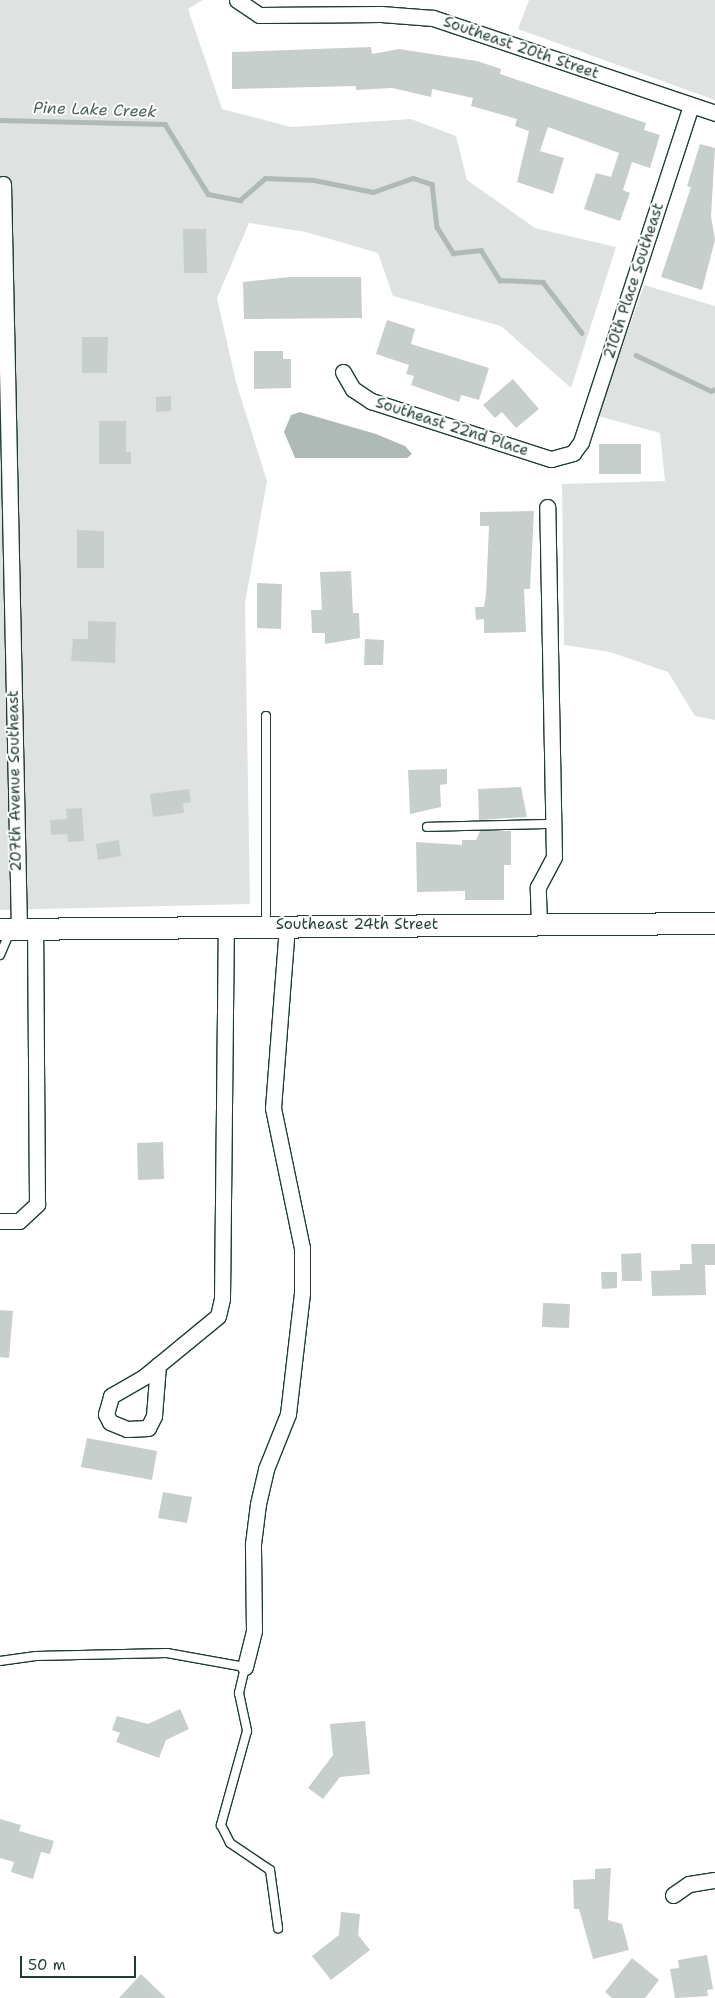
<!DOCTYPE html>
<html>
<head>
<meta charset="utf-8">
<style>
	body { margin:0 }
	#map { position:relative; width:715px; height:1998px; overflow:hidden; background:#fff; font-family:"Shantell Sans",sans-serif }
	div>[style] { position:absolute }
	[style*='--x'] { left:calc(var(--x)*1px); top:calc(var(--y)*1px); width:calc(var(--w)*1px); rotate:calc(var(--a)*1deg) }
	.green>* { inset:0; background:#dee3e2 }
	.water>* { inset:0; background:#afbab7 }
	.stream>* { height:4.5px; margin:-2.25px; padding:0 2.25px; transform-origin:2.25px; border-radius:2.25px; background:#afbab7 }
	.building>* { inset:0; background:#c7cfcc }
	.roads { filter:drop-shadow(1px 0 #1f3d34) drop-shadow(-1px 0 #1f3d34) drop-shadow(0 1px #1f3d34) drop-shadow(0 -1px #1f3d34) }
	.lane>* { height:8px; margin:-4px; padding:0 4px; transform-origin:4px; border-radius:4px; background:#fff }
	.street>* { height:15px; margin:-7.5px; padding:0 7.5px; transform-origin:7.5px; border-radius:7.5px; background:#fff }
	.secondary>* { height:21px; margin:-10.5px; padding:0 10.5px; transform-origin:10.5px; border-radius:10.5px; background:#fff }
	span { translate:-50% -50%; white-space:nowrap; text-align:center; line-height:1.15; -webkit-text-stroke:4px #fff; paint-order:stroke }
	.street-label { font-size:15px; color:#1f3d34 }
	.water-label { font-size:16px; color:#4a625b; font-style:italic }
	.scale { position:absolute; left:20px; top:1956px; width:116px; height:22px; box-sizing:border-box; border:2px solid #1f3d34; border-top:0; padding-left:6px; font-size:15px; line-height:18px; white-space:nowrap; color:#1f3d34; -webkit-text-stroke:4px #fff; paint-order:stroke }
</style>
</head>
<body>
<div id="map">
	<div class="green">
		<div style="clip-path:polygon(0 0,203px 0,188px 9px,222px 109px,291px 127px,411px 119px,456px 136px,467px 180px,535px 228px,616px 247px,571px 388px,501px 326px,393px 296px,378px 253px,306px 232px,249px 223px,217px 298px,236px 382px,267px 481px,245px 603px,250px 904px,0 910px)"></div>
		<div style="clip-path:polygon(529px 0,715px 0,715px 100px,518px 29px)"></div>
		<div style="clip-path:polygon(644px 285px,715px 306px,715px 720px,695px 716px,668px 672px,610px 652px,564px 645px,562px 484px,665px 481px,660px 433px,598px 416px)"></div>
	</div>
	<div class="water">
		<div style="clip-path:polygon(300px 412px,376px 434px,405px 446px,412px 454px,407px 458px,295px 458px,284px 432px,291px 415px)"></div>
	</div>
	<div class="stream">
		<div style="--x:0;--y:120;--w:165;--a:1.4"></div>
		<div style="--x:165;--y:124;--w:82;--a:58.4"></div>
		<div style="--x:208;--y:194;--w:33;--a:11"></div>
		<div style="--x:240;--y:200;--w:33;--a:-41"></div>
		<div style="--x:265;--y:178;--w:49;--a:2.3"></div>
		<div style="--x:314;--y:180;--w:60;--a:11.5"></div>
		<div style="--x:373;--y:192;--w:42;--a:-19.3"></div>
		<div style="--x:413;--y:178;--w:20;--a:18"></div>
		<div style="--x:432;--y:184;--w:43;--a:83.4"></div>
		<div style="--x:437;--y:227;--w:31;--a:58"></div>
		<div style="--x:453;--y:253;--w:28;--a:-6"></div>
		<div style="--x:481;--y:250;--w:36;--a:58"></div>
		<div style="--x:500;--y:280;--w:43;--a:2.7"></div>
		<div style="--x:543;--y:282;--w:64;--a:52.6"></div>
		<div style="--x:636;--y:355;--w:83;--a:25.6"></div>
		<div style="--x:711;--y:391;--w:4;--a:-27"></div>
	</div>
	<div class="building">
		<div style="clip-path:polygon(371px 47px,372px 54px,399px 49px,477px 61px,501px 69px,500px 74px,646px 123px,644px 130px,660px 135px,650px 168px,632px 162px,623px 190px,630px 193px,620px 221px,584px 209px,596px 173px,611px 177px,619px 153px,548px 127px,540px 151px,564px 158px,553px 194px,517px 182px,529px 131px,515px 126px,517px 119px,471px 106px,473px 98px,432px 89px,431px 97px,392px 88px,356px 90px,356px 86px,232px 89px,232px 52px)"></div>
		<div style="clip-path:polygon(700px 144px,715px 148px,711px 216px,715px 240px,702px 290px,661px 277px,691px 187px,687px 186px)"></div>
		<div style="clip-path:polygon(183px 229px,206px 229px,207px 273px,184px 273px)"></div>
		<div style="clip-path:polygon(290px 277px,361px 277px,362px 318px,244px 319px,243px 282px)"></div>
		<div style="clip-path:polygon(387px 320px,415px 329px,411px 344px,489px 368px,479px 400px,461px 395px,459px 402px,411px 385px,414px 376px,406px 374px,409px 365px,376px 354px)"></div>
		<div style="clip-path:polygon(82px 337px,108px 337px,107px 373px,82px 373px)"></div>
		<div style="clip-path:polygon(254px 351px,283px 351px,283px 359px,291px 359px,291px 388px,254px 389px)"></div>
		<div style="clip-path:polygon(513px 379px,539px 409px,516px 428px,502px 412px,495px 418px,483px 405px)"></div>
		<div style="clip-path:polygon(171px 396px,171px 411px,156px 412px,156px 397px)"></div>
		<div style="clip-path:polygon(99px 421px,126px 421px,126px 452px,131px 452px,131px 464px,99px 464px)"></div>
		<div style="clip-path:polygon(599px 444px,641px 444px,641px 474px,599px 474px)"></div>
		<div style="clip-path:polygon(534px 511px,530px 589px,524px 589px,526px 632px,484px 633px,484px 619px,476px 620px,475px 607px,484px 607px,486px 595px,489px 526px,480px 526px,480px 512px)"></div>
		<div style="clip-path:polygon(77px 530px,104px 531px,104px 568px,77px 568px)"></div>
		<div style="clip-path:polygon(351px 571px,353px 613px,359px 613px,360px 638px,325px 644px,325px 633px,312px 633px,311px 610px,322px 610px,320px 572px)"></div>
		<div style="clip-path:polygon(257px 583px,282px 584px,281px 629px,257px 628px)"></div>
		<div style="clip-path:polygon(88px 621px,116px 622px,115px 663px,71px 661px,73px 639px,88px 639px)"></div>
		<div style="clip-path:polygon(365px 639px,384px 640px,383px 665px,364px 665px)"></div>
		<div style="clip-path:polygon(447px 769px,447px 784px,440px 785px,441px 807px,410px 814px,408px 770px)"></div>
		<div style="clip-path:polygon(521px 787px,527px 817px,479px 820px,478px 789px)"></div>
		<div style="clip-path:polygon(189px 789px,191px 802px,183px 803px,184px 813px,153px 817px,150px 794px)"></div>
		<div style="clip-path:polygon(82px 808px,84px 841px,68px 842px,67px 834px,51px 835px,50px 820px,67px 819px,66px 809px)"></div>
		<div style="clip-path:polygon(480px 831px,511px 831px,511px 865px,504px 865px,504px 900px,465px 900px,465px 891px,417px 892px,416px 842px,462px 845px,462px 840px,476px 840px)"></div>
		<div style="clip-path:polygon(119px 840px,121px 856px,98px 860px,96px 844px)"></div>
		<div style="clip-path:polygon(163px 1142px,164px 1179px,138px 1180px,137px 1143px)"></div>
		<div style="clip-path:polygon(691px 1244px,715px 1244px,715px 1265px,705px 1265px,706px 1295px,652px 1296px,651px 1271px,680px 1270px,680px 1264px,692px 1264px)"></div>
		<div style="clip-path:polygon(641px 1253px,642px 1281px,622px 1281px,621px 1254px)"></div>
		<div style="clip-path:polygon(601px 1272px,617px 1272px,617px 1288px,602px 1289px)"></div>
		<div style="clip-path:polygon(543px 1303px,570px 1304px,569px 1328px,542px 1327px)"></div>
		<div style="clip-path:polygon(0 1310px,13px 1311px,9px 1358px,0 1357px)"></div>
		<div style="clip-path:polygon(87px 1438px,157px 1451px,152px 1480px,81px 1467px)"></div>
		<div style="clip-path:polygon(163px 1492px,192px 1497px,187px 1523px,158px 1518px)"></div>
		<div style="clip-path:polygon(180px 1709px,189px 1729px,166px 1740px,159px 1758px,116px 1742px,120px 1733px,112px 1730px,117px 1716px,148px 1724px)"></div>
		<div style="clip-path:polygon(365px 1721px,370px 1774px,340px 1777px,323px 1799px,308px 1788px,333px 1755px,330px 1724px)"></div>
		<div style="clip-path:polygon(0 1819px,21px 1825px,19px 1831px,54px 1841px,50px 1854px,41px 1852px,33px 1879px,11px 1872px,14px 1862px,0 1858px)"></div>
		<div style="clip-path:polygon(611px 1868px,608px 1920px,622px 1924px,629px 1950px,593px 1959px,579px 1909px,574px 1909px,573px 1880px,595px 1879px,595px 1869px)"></div>
		<div style="clip-path:polygon(341px 1912px,360px 1914px,358px 1935px,370px 1950px,331px 1980px,312px 1956px,339px 1935px)"></div>
		<div style="clip-path:polygon(707px 1955px,713px 1989px,707px 1990px,708px 1996px,675px 1998px,670px 1969px,679px 1968px,678px 1960px)"></div>
		<div style="clip-path:polygon(632px 1958px,659px 1980px,645px 1998px,612px 1998px,605px 1992px)"></div>
		<div style="clip-path:polygon(141px 1974px,166px 1998px,119px 1998px)"></div>
	</div>
	<div class="roads">
		<div class="lane">
			<div style="--x:427;--y:827;--w:125;--a:-1.4"></div>
			<div style="--x:266;--y:925;--w:209;--a:-90"></div>
			<div style="--x:0;--y:955;--w:26;--a:-67"></div>
			<div style="--x:0;--y:1661;--w:36;--a:-8"></div>
			<div style="--x:36;--y:1656;--w:131;--a:-1.3"></div>
			<div style="--x:167;--y:1653;--w:79;--a:10.2"></div>
			<div style="--x:245;--y:1667;--w:27;--a:103"></div>
			<div style="--x:239;--y:1693;--w:39;--a:78"></div>
			<div style="--x:247;--y:1731;--w:98;--a:105.5"></div>
			<div style="--x:221;--y:1825;--w:20;--a:63"></div>
			<div style="--x:230;--y:1843;--w:48;--a:34"></div>
			<div style="--x:270;--y:1870;--w:59;--a:82.1"></div>
		</div>
		<div class="street">
			<div style="--x:237;--y:0;--w:27;--a:34"></div>
			<div style="--x:259;--y:15;--w:122;--a:-0.5"></div>
			<div style="--x:381;--y:14;--w:52;--a:4.4"></div>
			<div style="--x:433;--y:18;--w:298;--a:18.6"></div>
			<div style="--x:3;--y:184;--w:745;--a:88.77"></div>
			<div style="--x:343;--y:372;--w:20;--a:60"></div>
			<div style="--x:353;--y:389;--w:22;--a:34"></div>
			<div style="--x:371;--y:401;--w:189;--a:17.9"></div>
			<div style="--x:551;--y:459;--w:23;--a:-15"></div>
			<div style="--x:573;--y:453;--w:14;--a:-54"></div>
			<div style="--x:581;--y:442;--w:354;--a:-71.9"></div>
			<div style="--x:539;--y:924;--w:37;--a:-92"></div>
			<div style="--x:538;--y:887;--w:34;--a:-62"></div>
			<div style="--x:554;--y:857;--w:350;--a:-91.1"></div>
			<div style="--x:0;--y:1221;--w:19;--a:0"></div>
			<div style="--x:19;--y:1221;--w:25;--a:-43"></div>
			<div style="--x:37;--y:1204;--w:275;--a:-90.4"></div>
			<div style="--x:158;--y:1365;--w:51;--a:94.5"></div>
			<div style="--x:154;--y:1416;--w:13;--a:117"></div>
			<div style="--x:148;--y:1428;--w:21;--a:177"></div>
			<div style="--x:127;--y:1429;--w:18;--a:-158"></div>
			<div style="--x:110;--y:1422;--w:9;--a:-117"></div>
			<div style="--x:106;--y:1414;--w:19;--a:-74"></div>
			<div style="--x:111;--y:1396;--w:39;--a:-30"></div>
			<div style="--x:145;--y:1376;--w:94;--a:-39.4"></div>
			<div style="--x:218;--y:1316;--w:18;--a:-77"></div>
			<div style="--x:222;--y:1298;--w:372;--a:-89.4"></div>
			<div style="--x:245;--y:1667;--w:38;--a:-76"></div>
			<div style="--x:254;--y:1630;--w:86;--a:-90.7"></div>
			<div style="--x:253;--y:1544;--w:40;--a:-82.9"></div>
			<div style="--x:258;--y:1504;--w:36;--a:-77"></div>
			<div style="--x:266;--y:1469;--w:59;--a:-68.2"></div>
			<div style="--x:288;--y:1414;--w:122;--a:-83.4"></div>
			<div style="--x:302;--y:1293;--w:45;--a:-90"></div>
			<div style="--x:302;--y:1248;--w:143;--a:-101.7"></div>
			<div style="--x:273;--y:1108;--w:184;--a:-85.6"></div>
			<div style="--x:673;--y:1895;--w:19;--a:-35"></div>
			<div style="--x:689;--y:1884;--w:26;--a:-9"></div>
		</div>
		<div class="secondary">
			<div style="--x:0;--y:929;--w:715;--a:-0.48"></div>
		</div>
	</div>
	<div class="street-label">
		<span style="left:521px;top:48px;rotate:19deg">Southeast 20th Street</span>
		<span style="left:634px;top:281px;rotate:-72deg">210th Place Southeast</span>
		<span style="left:452px;top:427px;rotate:18deg">Southeast 22nd Place</span>
		<span style="left:15px;top:781px;rotate:-91deg">207th Avenue Southeast</span>
		<span style="left:357px;top:925px">Southeast 24th Street</span>
	</div>
	<div class="water-label">
		<span style="left:95px;top:110px;rotate:2deg">Pine Lake Creek</span>
	</div>
	<div class="scale">50 m</div>
</div>
</body>
</html>
